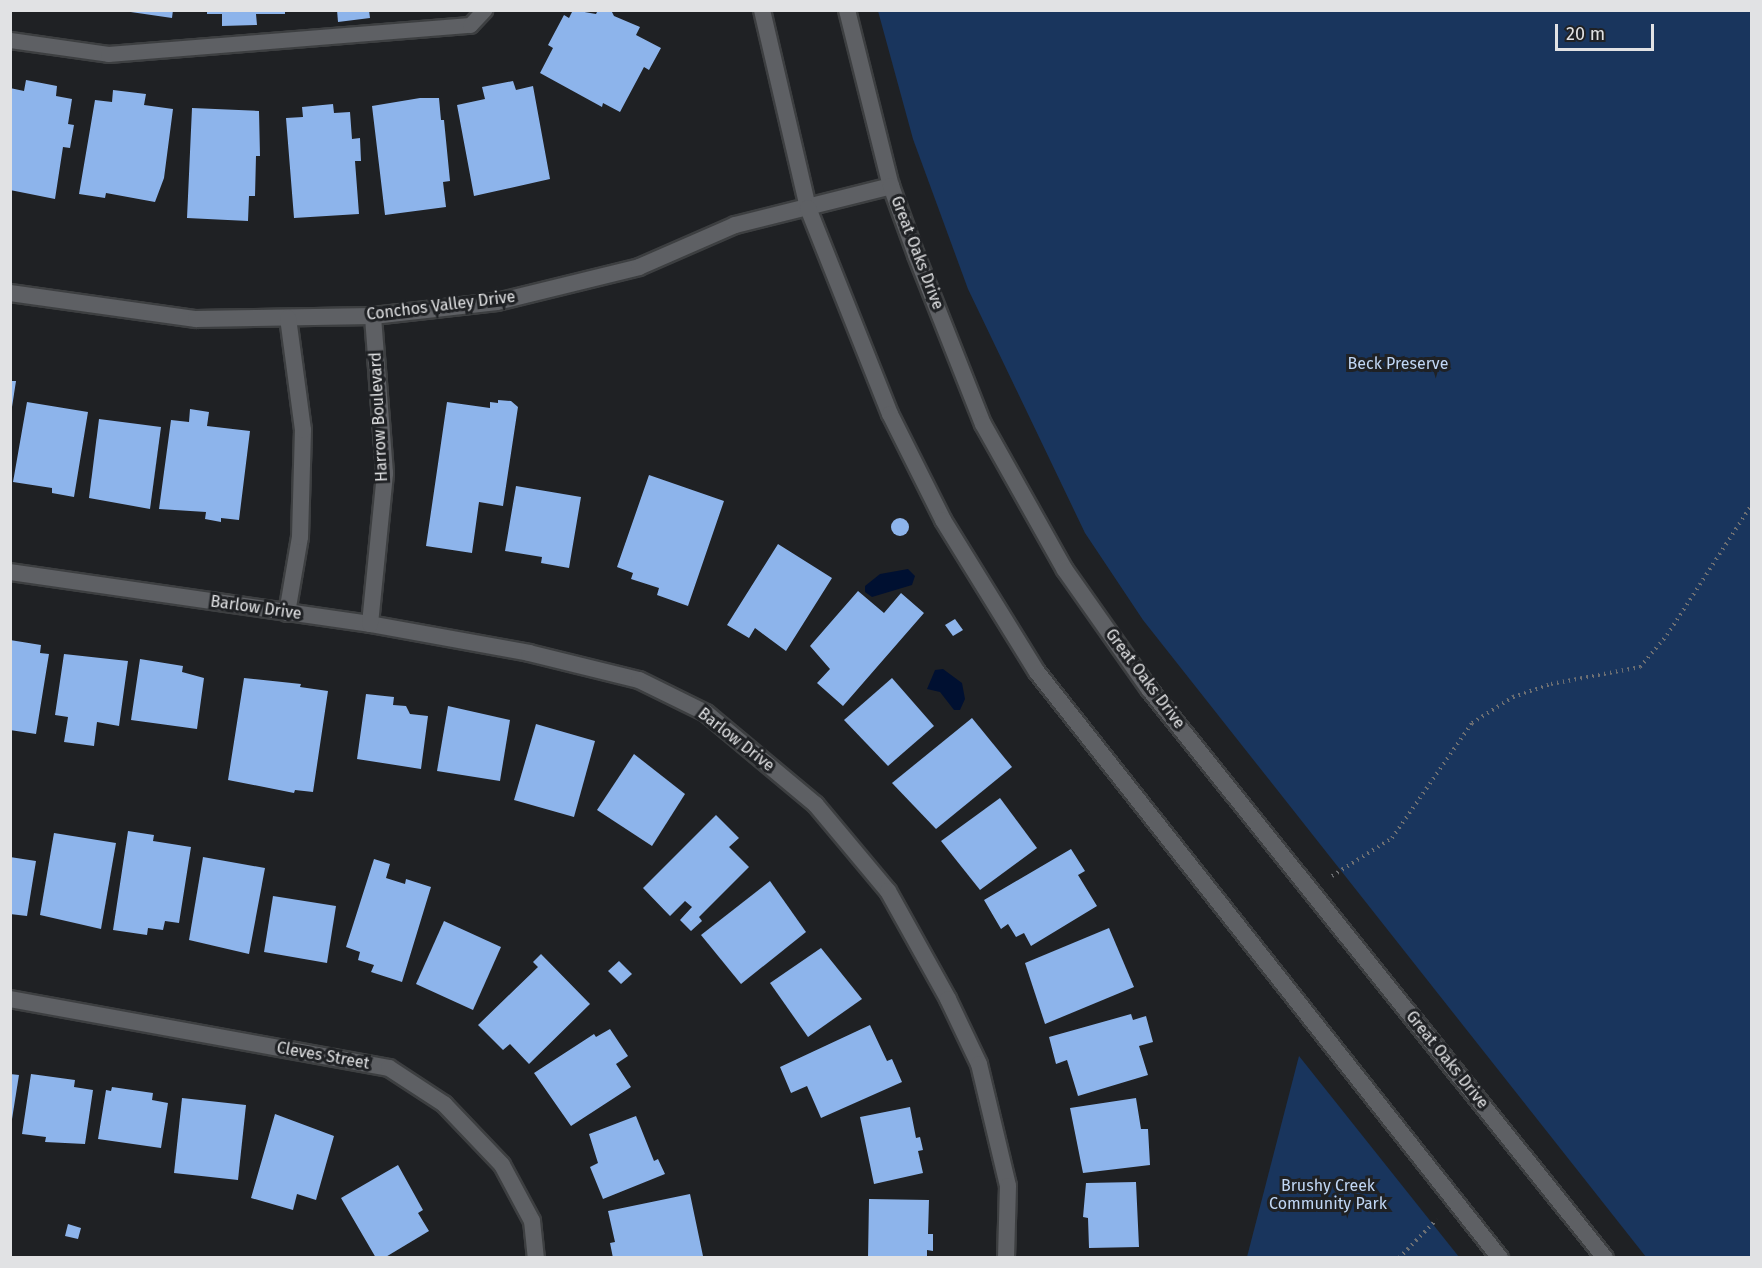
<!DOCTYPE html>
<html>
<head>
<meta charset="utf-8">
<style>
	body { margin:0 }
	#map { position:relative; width:1762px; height:1268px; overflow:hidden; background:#1f2124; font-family:"Fira Sans",sans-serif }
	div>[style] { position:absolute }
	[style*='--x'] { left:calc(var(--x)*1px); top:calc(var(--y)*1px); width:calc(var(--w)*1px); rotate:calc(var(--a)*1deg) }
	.green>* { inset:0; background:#19355d }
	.water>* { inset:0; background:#001031 }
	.building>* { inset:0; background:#8db4eb }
	.round { border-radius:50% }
	.path>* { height:4px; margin-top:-2px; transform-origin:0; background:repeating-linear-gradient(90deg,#6e7073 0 1.5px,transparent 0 6px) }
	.roads { filter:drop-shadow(2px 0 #3d3f41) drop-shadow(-2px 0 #3d3f41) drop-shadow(0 2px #3d3f41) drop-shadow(0 -2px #3d3f41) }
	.service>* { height:15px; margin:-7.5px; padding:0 7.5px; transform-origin:7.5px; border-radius:7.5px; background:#5e6064 }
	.minor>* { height:16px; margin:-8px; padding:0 8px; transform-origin:8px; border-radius:8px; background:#5e6064 }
	.tertiary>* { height:16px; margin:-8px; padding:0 8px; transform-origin:8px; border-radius:8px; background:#5e6064 }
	span { translate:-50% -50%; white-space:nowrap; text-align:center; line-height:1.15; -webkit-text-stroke:6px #1f2124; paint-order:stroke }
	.street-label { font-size:16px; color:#e1e2e4 }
	.park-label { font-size:16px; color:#c1d7f5 }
	.frame { position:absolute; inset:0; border:12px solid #e1e2e4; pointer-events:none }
	.scale { position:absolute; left:1555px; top:24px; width:99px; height:27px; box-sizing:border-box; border:3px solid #e1e2e4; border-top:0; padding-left:8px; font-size:18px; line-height:21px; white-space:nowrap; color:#e1e2e4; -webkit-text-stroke:4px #1f2124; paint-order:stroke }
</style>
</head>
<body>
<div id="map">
	<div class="green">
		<div style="clip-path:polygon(878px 11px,1751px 11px,1751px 1257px,1646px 1257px,1143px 620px,1085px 533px,968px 289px,913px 139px)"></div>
		<div style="clip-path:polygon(1299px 1056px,1459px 1257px,1247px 1257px)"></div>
	</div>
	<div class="water">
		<div style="clip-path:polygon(908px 569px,915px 576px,912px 585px,872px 597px,865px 592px,865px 586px,880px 574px)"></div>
		<div style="clip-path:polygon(943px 669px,962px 683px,965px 699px,960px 710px,954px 710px,940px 692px,927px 689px,935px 670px)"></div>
	</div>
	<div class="building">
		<div style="clip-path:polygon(117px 10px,173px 10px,172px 18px)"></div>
		<div style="clip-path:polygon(207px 10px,285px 10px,285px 14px,256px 14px,257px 25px,222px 26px,222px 14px,207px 14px)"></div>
		<div style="clip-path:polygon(337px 10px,369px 10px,370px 18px,338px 22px)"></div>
		<div style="clip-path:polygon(573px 10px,596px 14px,598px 10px,611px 10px,614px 16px,640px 27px,636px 35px,661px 48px,649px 70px,644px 67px,620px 112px,603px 103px,602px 107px,540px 73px,553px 48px,548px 45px,564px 15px,569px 18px)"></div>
		<div style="clip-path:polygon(26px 80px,57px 86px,56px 96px,72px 99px,68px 124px,74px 125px,70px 148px,63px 147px,55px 199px,10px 190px,10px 88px,24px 91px)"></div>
		<div style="clip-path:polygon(513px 81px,516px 90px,533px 86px,550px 179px,474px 196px,457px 105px,485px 99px,482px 87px)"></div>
		<div style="clip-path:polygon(113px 90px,146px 94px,144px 105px,173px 109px,164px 178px,155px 202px,106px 193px,105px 198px,79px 194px,95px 100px,112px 102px)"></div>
		<div style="clip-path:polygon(420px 98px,439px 98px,441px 120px,444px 120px,450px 181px,443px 182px,446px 207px,385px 215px,372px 106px)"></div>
		<div style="clip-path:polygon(333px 104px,334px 113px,350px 112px,352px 139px,360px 138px,361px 161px,355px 161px,359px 214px,294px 218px,286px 118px,303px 117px,302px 107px)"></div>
		<div style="clip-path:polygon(192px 108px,259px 111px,260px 156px,256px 156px,255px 196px,249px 196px,248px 221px,187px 218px)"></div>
		<div style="clip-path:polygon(10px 381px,16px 381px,12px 407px,10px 407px)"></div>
		<div style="clip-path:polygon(498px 400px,511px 401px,518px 407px,503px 506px,479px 502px,472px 553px,426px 546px,447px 402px,490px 408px,490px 402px,498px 403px)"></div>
		<div style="clip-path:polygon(27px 402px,88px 412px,74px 497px,52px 493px,52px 488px,13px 482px)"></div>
		<div style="clip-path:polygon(190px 409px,209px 412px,207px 426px,250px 431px,239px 520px,221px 518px,221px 522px,205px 519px,206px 512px,159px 509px,171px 420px,189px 422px)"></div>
		<div style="clip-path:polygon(99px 419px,161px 427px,150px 509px,89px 498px)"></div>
		<div style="clip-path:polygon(649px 475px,724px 501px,688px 606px,657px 595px,659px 588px,631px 579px,633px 573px,617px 567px)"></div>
		<div style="clip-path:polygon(516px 486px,581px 497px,569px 568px,541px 563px,542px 557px,505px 551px)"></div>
		<div class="round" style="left:891px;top:518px;width:18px;height:18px"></div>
		<div style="clip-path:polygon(778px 544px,832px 578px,786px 651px,755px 628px,749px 638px,727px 625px)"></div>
		<div style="clip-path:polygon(858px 591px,884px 613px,901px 593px,924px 613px,843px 706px,817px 683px,830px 669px,810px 646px)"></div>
		<div style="clip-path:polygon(955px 619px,963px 630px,953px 636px,945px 625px)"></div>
		<div style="clip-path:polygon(10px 640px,41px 645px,40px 653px,49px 654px,36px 734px,10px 730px)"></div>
		<div style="clip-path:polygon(64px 654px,128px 661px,119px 726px,97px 722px,94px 746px,64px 742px,68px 717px,55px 715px)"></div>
		<div style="clip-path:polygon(140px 659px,183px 666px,182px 672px,204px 678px,197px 729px,131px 720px)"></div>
		<div style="clip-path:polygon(244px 678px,301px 684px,300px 687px,328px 691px,313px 792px,295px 790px,294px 793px,228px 780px)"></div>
		<div style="clip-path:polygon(892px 678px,934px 726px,888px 766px,844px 720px)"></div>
		<div style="clip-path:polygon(366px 694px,394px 697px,393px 705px,406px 706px,410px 714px,428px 716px,421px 769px,357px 759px)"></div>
		<div style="clip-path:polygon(448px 706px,510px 720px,500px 781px,437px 771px)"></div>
		<div style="clip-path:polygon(972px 718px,1012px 767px,936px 829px,892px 783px)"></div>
		<div style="clip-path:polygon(536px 724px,595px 741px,574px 817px,514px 800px)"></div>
		<div style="clip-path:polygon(634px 754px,685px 794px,652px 846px,597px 810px)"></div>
		<div style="clip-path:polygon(1000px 798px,1037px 848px,980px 890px,941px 841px)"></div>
		<div style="clip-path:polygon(716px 815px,739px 838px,729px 847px,749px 867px,699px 917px,702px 921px,691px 931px,680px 920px,692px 907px,685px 901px,670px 916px,643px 888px)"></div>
		<div style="clip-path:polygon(128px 831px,154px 835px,153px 841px,191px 847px,179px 923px,165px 921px,163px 930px,148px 928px,147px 935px,113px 930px)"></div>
		<div style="clip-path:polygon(54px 833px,116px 843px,101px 929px,40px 915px)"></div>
		<div style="clip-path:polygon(1071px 849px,1085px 871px,1078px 875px,1097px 906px,1031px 946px,1024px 933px,1016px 937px,1008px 924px,1001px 929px,984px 900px)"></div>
		<div style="clip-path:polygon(10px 857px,36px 861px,27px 916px,10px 914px)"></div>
		<div style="clip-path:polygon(203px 857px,265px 868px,249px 954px,189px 940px)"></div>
		<div style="clip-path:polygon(374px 859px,390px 864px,386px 878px,405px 884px,406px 879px,431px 887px,402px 982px,371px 972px,374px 965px,358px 960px,360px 952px,346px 947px)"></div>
		<div style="clip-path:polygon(770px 881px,806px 932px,741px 984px,701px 935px)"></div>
		<div style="clip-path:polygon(273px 896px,336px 906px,327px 963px,264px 952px)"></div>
		<div style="clip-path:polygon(444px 921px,501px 947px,473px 1010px,416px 984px)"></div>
		<div style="clip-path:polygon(1109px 928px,1134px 987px,1045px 1024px,1025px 963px)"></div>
		<div style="clip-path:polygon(821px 948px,862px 999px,808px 1037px,770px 983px)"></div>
		<div style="clip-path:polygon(541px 954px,590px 1004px,529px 1064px,510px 1044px,503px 1050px,478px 1025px,538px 967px,533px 962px)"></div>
		<div style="clip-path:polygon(619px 961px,632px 974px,621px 984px,608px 971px)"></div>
		<div style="clip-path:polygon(1131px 1014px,1133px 1020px,1146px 1016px,1153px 1042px,1139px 1046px,1148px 1075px,1078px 1096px,1067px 1060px,1056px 1064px,1049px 1037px)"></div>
		<div style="clip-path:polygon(870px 1025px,887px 1061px,892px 1059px,902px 1082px,821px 1118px,807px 1086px,791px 1093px,780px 1067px)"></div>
		<div style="clip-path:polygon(610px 1029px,628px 1056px,616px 1064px,631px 1087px,571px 1126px,534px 1073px,594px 1034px,596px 1037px)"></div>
		<div style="clip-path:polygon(10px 1074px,19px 1075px,12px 1119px,10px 1118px)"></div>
		<div style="clip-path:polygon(31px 1074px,75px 1080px,74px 1087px,93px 1090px,85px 1144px,45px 1142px,46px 1137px,22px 1134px)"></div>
		<div style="clip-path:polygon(112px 1087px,153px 1093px,152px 1100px,168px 1103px,161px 1148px,98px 1139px,106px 1090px,111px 1091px)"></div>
		<div style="clip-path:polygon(182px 1098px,246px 1105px,238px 1180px,174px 1173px)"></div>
		<div style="clip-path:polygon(1136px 1098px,1141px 1129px,1148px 1129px,1150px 1165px,1083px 1173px,1070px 1108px)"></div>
		<div style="clip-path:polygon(910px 1107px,916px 1138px,920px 1137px,923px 1150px,918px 1151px,923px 1173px,874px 1184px,860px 1117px)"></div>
		<div style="clip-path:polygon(275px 1114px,334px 1136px,316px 1200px,297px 1194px,293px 1210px,251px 1198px)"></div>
		<div style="clip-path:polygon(636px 1116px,654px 1161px,658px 1159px,665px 1174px,603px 1199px,590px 1167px,598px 1163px,589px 1134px)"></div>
		<div style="clip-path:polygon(398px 1165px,423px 1210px,418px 1213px,429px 1231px,384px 1258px,376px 1258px,341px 1198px)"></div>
		<div style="clip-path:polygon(1136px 1182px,1139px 1247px,1089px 1248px,1088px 1218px,1083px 1217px,1086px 1183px)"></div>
		<div style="clip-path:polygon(690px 1194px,703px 1256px,613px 1258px,610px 1243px,615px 1242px,608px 1211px)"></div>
		<div style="clip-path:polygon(869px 1199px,929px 1200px,928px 1234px,933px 1234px,933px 1251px,927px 1250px,927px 1258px,868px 1258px)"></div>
		<div style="clip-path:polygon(68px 1224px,81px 1228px,78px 1239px,65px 1236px)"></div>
	</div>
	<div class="path">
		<div style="--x:1332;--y:876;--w:71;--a:-32.3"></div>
		<div style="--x:1392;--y:838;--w:140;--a:-55.2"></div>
		<div style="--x:1472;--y:723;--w:49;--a:-32.4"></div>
		<div style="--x:1513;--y:697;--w:40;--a:-18.9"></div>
		<div style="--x:1551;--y:684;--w:91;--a:-10.8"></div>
		<div style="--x:1640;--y:667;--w:42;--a:-49.8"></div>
		<div style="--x:1667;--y:635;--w:156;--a:-57"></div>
		<div style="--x:1399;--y:1258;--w:54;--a:-45.7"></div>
	</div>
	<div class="roads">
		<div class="service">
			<div style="--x:10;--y:40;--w:99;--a:8.1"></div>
			<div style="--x:108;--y:54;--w:363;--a:-4.6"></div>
			<div style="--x:470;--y:25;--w:21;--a:-47"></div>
		</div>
		<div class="minor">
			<div style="--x:10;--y:293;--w:188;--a:8"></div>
			<div style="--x:196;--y:319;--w:177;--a:-1"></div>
			<div style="--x:373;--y:316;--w:125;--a:-6.4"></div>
			<div style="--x:497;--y:302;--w:146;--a:-13.8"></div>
			<div style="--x:639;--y:267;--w:105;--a:-23.6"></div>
			<div style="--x:735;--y:225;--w:161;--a:-14"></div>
			<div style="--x:10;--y:572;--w:364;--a:8.2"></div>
			<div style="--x:370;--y:624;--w:162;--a:10.3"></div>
			<div style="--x:529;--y:653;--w:113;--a:13.8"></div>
			<div style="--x:639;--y:680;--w:75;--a:26.2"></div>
			<div style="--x:706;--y:713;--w:143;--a:39.9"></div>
			<div style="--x:816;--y:805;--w:112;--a:50.1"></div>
			<div style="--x:888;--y:891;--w:124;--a:60.9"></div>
			<div style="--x:948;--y:999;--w:72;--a:64.5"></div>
			<div style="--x:979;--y:1064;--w:125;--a:76.6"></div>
			<div style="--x:1008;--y:1186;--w:72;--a:91.6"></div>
			<div style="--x:287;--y:613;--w:77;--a:-80.3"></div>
			<div style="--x:300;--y:537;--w:107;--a:-88.4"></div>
			<div style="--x:303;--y:430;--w:113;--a:-97.6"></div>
			<div style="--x:370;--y:624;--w:152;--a:-84.3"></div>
			<div style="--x:385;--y:473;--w:157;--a:-94.4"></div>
			<div style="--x:10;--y:999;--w:385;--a:10.3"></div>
			<div style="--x:389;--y:1068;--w:66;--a:33.2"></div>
			<div style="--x:444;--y:1104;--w:84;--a:46.4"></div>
			<div style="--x:502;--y:1165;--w:64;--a:61.8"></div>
			<div style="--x:532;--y:1221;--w:37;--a:84"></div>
		</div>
		<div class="tertiary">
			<div style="--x:762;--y:10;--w:203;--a:76.9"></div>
			<div style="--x:808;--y:208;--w:222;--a:68.3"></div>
			<div style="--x:890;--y:414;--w:119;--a:63.4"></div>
			<div style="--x:943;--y:520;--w:179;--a:58.3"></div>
			<div style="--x:1037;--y:672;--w:747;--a:51.69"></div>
			<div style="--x:847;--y:10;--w:181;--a:76"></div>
			<div style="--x:891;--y:186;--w:73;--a:70.1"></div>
			<div style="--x:916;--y:255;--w:182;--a:68.4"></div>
			<div style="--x:983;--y:424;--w:167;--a:60.7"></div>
			<div style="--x:1065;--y:570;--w:146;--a:54.8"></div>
			<div style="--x:1149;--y:689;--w:729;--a:51.29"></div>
		</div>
	</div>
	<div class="street-label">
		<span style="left:917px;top:253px;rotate:69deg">Great Oaks Drive</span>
		<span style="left:441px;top:306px;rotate:-7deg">Conchos Valley Drive</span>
		<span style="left:379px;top:417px;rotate:-93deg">Harrow Boulevard</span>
		<span style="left:256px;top:608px;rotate:8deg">Barlow Drive</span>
		<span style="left:1145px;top:679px;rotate:53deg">Great Oaks Drive</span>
		<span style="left:736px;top:740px;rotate:38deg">Barlow Drive</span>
		<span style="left:323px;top:1056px;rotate:10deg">Cleves Street</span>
		<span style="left:1447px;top:1060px;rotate:51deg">Great Oaks Drive</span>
	</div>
	<div class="park-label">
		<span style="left:1398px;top:364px">Beck Preserve</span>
		<span style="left:1328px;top:1195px">Brushy Creek<br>Community Park</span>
	</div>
	<div class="frame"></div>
	<div class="scale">20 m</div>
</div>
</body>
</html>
